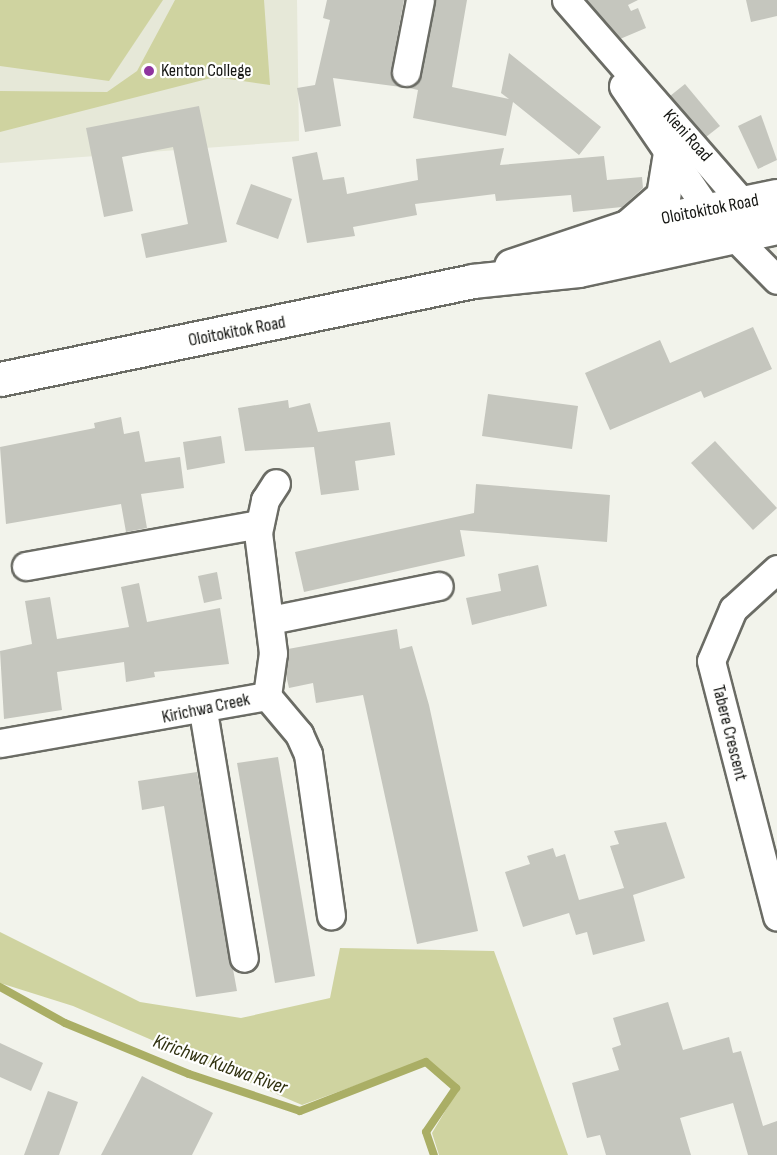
<!DOCTYPE html>
<html>
<head>
<meta charset="utf-8">
<style>
	body { margin:0 }
	#map { position:relative; width:777px; height:1155px; overflow:hidden; background:#f2f3eb; font-family:"Sofia Sans Condensed",sans-serif }
	div>[style] { position:absolute }
	[style*='--x'] { left:calc(var(--x)*1px); top:calc(var(--y)*1px); width:calc(var(--w)*1px); rotate:calc(var(--a)*1deg) }
	.built>* { inset:0; background:#e6e8d8 }
	.green>* { inset:0; background:#cfd3a0 }
	.stream>* { height:8px; margin:-4px; padding:0 4px; transform-origin:4px; border-radius:4px; background:#aaae65 }
	.building>* { inset:0; background:#c5c6be }
	.roads { filter:drop-shadow(2px 0 #6b6c65) drop-shadow(-2px 0 #6b6c65) drop-shadow(0 2px #6b6c65) drop-shadow(0 -2px #6b6c65) }
	.minor>* { height:27px; margin:-13.5px; padding:0 13.5px; transform-origin:13.5px; border-radius:13.5px; background:#fff }
	.secondary>* { height:33px; margin:-16.5px; padding:0 16.5px; transform-origin:16.5px; border-radius:16.5px; background:#fff }
	.dots>* { width:16px; height:16px; translate:-50% -50%; box-sizing:border-box; border:3px solid #fffffe; border-radius:50% }
	span { translate:-50% -50%; white-space:nowrap; text-align:center; line-height:1.15; -webkit-text-stroke:4.5px #fffffe; paint-order:stroke }
	.poi-label { font-size:18px; color:#151613 }
	.left { translate:0 -50%; text-align:left }
	.street-label { font-size:18px; color:#151613 }
	.water-label { font-size:20px; color:#303110; font-style:italic }
</style>
</head>
<body>
<div id="map">
	<div class="built">
		<div style="clip-path:polygon(0 0,297px 0,299px 141px,0 163px)"></div>
	</div>
	<div class="green">
		<div style="clip-path:polygon(0 0,163px 0,109px 81px,0 66px)"></div>
		<div style="clip-path:polygon(175px 0,264px 0,270px 85px,215px 77px,0 132px,0 91px,107px 92px,137px 71px)"></div>
		<div style="clip-path:polygon(0 932px,140px 1002px,241px 1018px,330px 998px,340px 948px,494px 951px,568px 1155px,439px 1155px,432px 1133px,459px 1088px,428px 1059px,302px 1105px,73px 1006px,0 983px)"></div>
	</div>
	<div class="stream">
		<div style="--x:0;--y:987;--w:74;--a:29"></div>
		<div style="--x:65;--y:1023;--w:134;--a:22.4"></div>
		<div style="--x:189;--y:1074;--w:117;--a:18.4"></div>
		<div style="--x:300;--y:1111;--w:135;--a:-21.3"></div>
		<div style="--x:426;--y:1062;--w:40;--a:41"></div>
		<div style="--x:456;--y:1088;--w:53;--a:124.3"></div>
		<div style="--x:426;--y:1132;--w:24;--a:71"></div>
	</div>
	<div class="building">
		<div style="clip-path:polygon(327px 0,404px 0,391px 70px,401px 87px,333px 78px,341px 126px,305px 132px,297px 88px,315px 85px,330px 20px,323px 18px)"></div>
		<div style="clip-path:polygon(435px 0,467px 0,452px 87px,509px 99px,501px 93px,509px 53px,601px 127px,579px 155px,513px 102px,506px 136px,413px 118px,418px 90px,405px 87px,421px 76px)"></div>
		<div style="clip-path:polygon(587px 0,638px 0,628px 5px,631px 11px,638px 8px,646px 28px,620px 39px)"></div>
		<div style="clip-path:polygon(746px 0,777px 0,777px 16px,751px 22px)"></div>
		<div style="clip-path:polygon(685px 84px,720px 126px,706px 137px,670px 96px)"></div>
		<div style="clip-path:polygon(199px 106px,227px 242px,146px 258px,141px 234px,188px 224px,173px 147px,122px 157px,133px 211px,104px 217px,86px 128px)"></div>
		<div style="clip-path:polygon(761px 115px,777px 160px,758px 169px,738px 126px)"></div>
		<div style="clip-path:polygon(504px 148px,500px 165px,604px 156px,607px 180px,642px 177px,643px 188px,622px 207px,573px 212px,571px 195px,496px 201px,495px 194px,415px 204px,417px 215px,353px 227px,355px 236px,307px 243px,292px 157px,317px 152px,323px 180px,344px 177px,347px 194px,418px 180px,416px 159px)"></div>
		<div style="clip-path:polygon(251px 184px,292px 199px,278px 239px,236px 224px)"></div>
		<div style="clip-path:polygon(753px 327px,772px 369px,704px 398px,701px 391px,610px 430px,585px 373px,660px 340px,670px 363px)"></div>
		<div style="clip-path:polygon(488px 394px,578px 406px,572px 449px,482px 436px)"></div>
		<div style="clip-path:polygon(288px 400px,289px 408px,310px 403px,318px 432px,390px 422px,395px 455px,355px 461px,359px 490px,321px 495px,314px 447px,245px 451px,238px 408px)"></div>
		<div style="clip-path:polygon(121px 417px,124px 434px,139px 431px,145px 462px,180px 457px,184px 488px,141px 494px,147px 528px,126px 532px,121px 504px,6px 524px,0 447px,95px 428px,94px 423px)"></div>
		<div style="clip-path:polygon(221px 436px,225px 463px,187px 470px,183px 442px)"></div>
		<div style="clip-path:polygon(715px 441px,777px 508px,753px 530px,691px 463px)"></div>
		<div style="clip-path:polygon(476px 484px,610px 495px,607px 542px,460px 530px,465px 556px,304px 592px,295px 552px,474px 513px)"></div>
		<div style="clip-path:polygon(538px 565px,547px 606px,472px 625px,466px 598px,501px 591px,498px 574px)"></div>
		<div style="clip-path:polygon(217px 572px,222px 599px,204px 603px,198px 576px)"></div>
		<div style="clip-path:polygon(139px 583px,147px 622px,220px 608px,229px 664px,154px 672px,155px 677px,126px 682px,124px 662px,57px 672px,62px 710px,4px 719px,0 651px,32px 644px,25px 601px,50px 597px,57px 639px,129px 627px,121px 587px)"></div>
		<div style="clip-path:polygon(397px 629px,400px 649px,412px 646px,429px 705px,478px 931px,417px 944px,363px 695px,316px 703px,313px 683px,289px 688px,286px 675px,288px 649px)"></div>
		<div style="clip-path:polygon(278px 757px,315px 976px,275px 983px,237px 763px)"></div>
		<div style="clip-path:polygon(197px 772px,237px 991px,196px 997px,164px 806px,142px 810px,138px 781px)"></div>
		<div style="clip-path:polygon(666px 822px,685px 878px,633px 895px,645px 941px,593px 955px,587px 932px,576px 935px,569px 913px,523px 927px,505px 872px,530px 864px,527px 856px,553px 848px,556px 857px,565px 854px,579px 900px,624px 888px,610px 846px,619px 844px,614px 831px)"></div>
		<div style="clip-path:polygon(668px 1002px,683px 1050px,729px 1037px,733px 1053px,741px 1051px,763px 1126px,777px 1121px,777px 1155px,748px 1155px,733px 1103px,680px 1118px,691px 1155px,606px 1155px,600px 1135px,587px 1138px,572px 1083px,619px 1070px,612px 1048px,621px 1045px,613px 1018px)"></div>
		<div style="clip-path:polygon(0 1043px,43px 1063px,31px 1091px,0 1077px)"></div>
		<div style="clip-path:polygon(142px 1076px,213px 1113px,192px 1155px,101px 1155px)"></div>
		<div style="clip-path:polygon(48px 1091px,78px 1102px,59px 1155px,24px 1155px)"></div>
	</div>
	<div class="roads">
		<div class="minor">
			<div style="--x:566;--y:0;--w:289;--a:48.9"></div>
			<div style="--x:406;--y:72;--w:73;--a:-79"></div>
			<div style="--x:623;--y:86;--w:150;--a:55.6"></div>
			<div style="--x:708;--y:210;--w:98;--a:45.4"></div>
			<div style="--x:26;--y:566;--w:237;--a:-10.2"></div>
			<div style="--x:777;--y:569;--w:59;--a:137.7"></div>
			<div style="--x:733;--y:609;--w:56;--a:112.9"></div>
			<div style="--x:711;--y:661;--w:264;--a:75.5"></div>
			<div style="--x:270;--y:620;--w:172;--a:-11.4"></div>
			<div style="--x:267;--y:696;--w:50;--a:49.9"></div>
			<div style="--x:299;--y:734;--w:22;--a:66"></div>
			<div style="--x:308;--y:754;--w:163;--a:81.9"></div>
			<div style="--x:203;--y:711;--w:250;--a:80.6"></div>
			<div style="--x:0;--y:743;--w:271;--a:-10"></div>
			<div style="--x:267;--y:696;--w:43;--a:-82.1"></div>
			<div style="--x:273;--y:653;--w:121;--a:-97.1"></div>
			<div style="--x:258;--y:533;--w:34;--a:-78"></div>
			<div style="--x:265;--y:500;--w:20;--a:-57"></div>
		</div>
		<div class="secondary">
			<div style="--x:631;--y:224;--w:43;--a:-41.2"></div>
			<div style="--x:663;--y:196;--w:44;--a:-80.8"></div>
			<div style="--x:511;--y:266;--w:122;--a:-18.6"></div>
			<div style="--x:627;--y:227;--w:153;--a:-11.7"></div>
			<div style="--x:0;--y:379;--w:482;--a:-11.7"></div>
			<div style="--x:472;--y:281;--w:107;--a:-5.9"></div>
			<div style="--x:578;--y:270;--w:204;--a:-12.2"></div>
		</div>
	</div>
	<div class="dots">
		<div style="left:149px;top:71px;background:#8f349f"></div>
	</div>
	<div class="poi-label">
		<span class="left" style="left:161px;top:71px">Kenton College</span>
	</div>
	<div class="street-label">
		<span style="left:687px;top:136px;rotate:48deg">Kieni Road</span>
		<span style="left:710px;top:210px;rotate:-11deg">Oloitokitok Road</span>
		<span style="left:237px;top:332px;rotate:-11deg">Oloitokitok Road</span>
		<span style="left:206px;top:709px;rotate:-12deg">Kirichwa Creek</span>
		<span style="left:729px;top:733px;rotate:76deg">Tabere Crescent</span>
	</div>
	<div class="water-label">
		<span style="left:220px;top:1065px;rotate:20deg">Kirichwa Kubwa River</span>
	</div>
</div>
</body>
</html>
